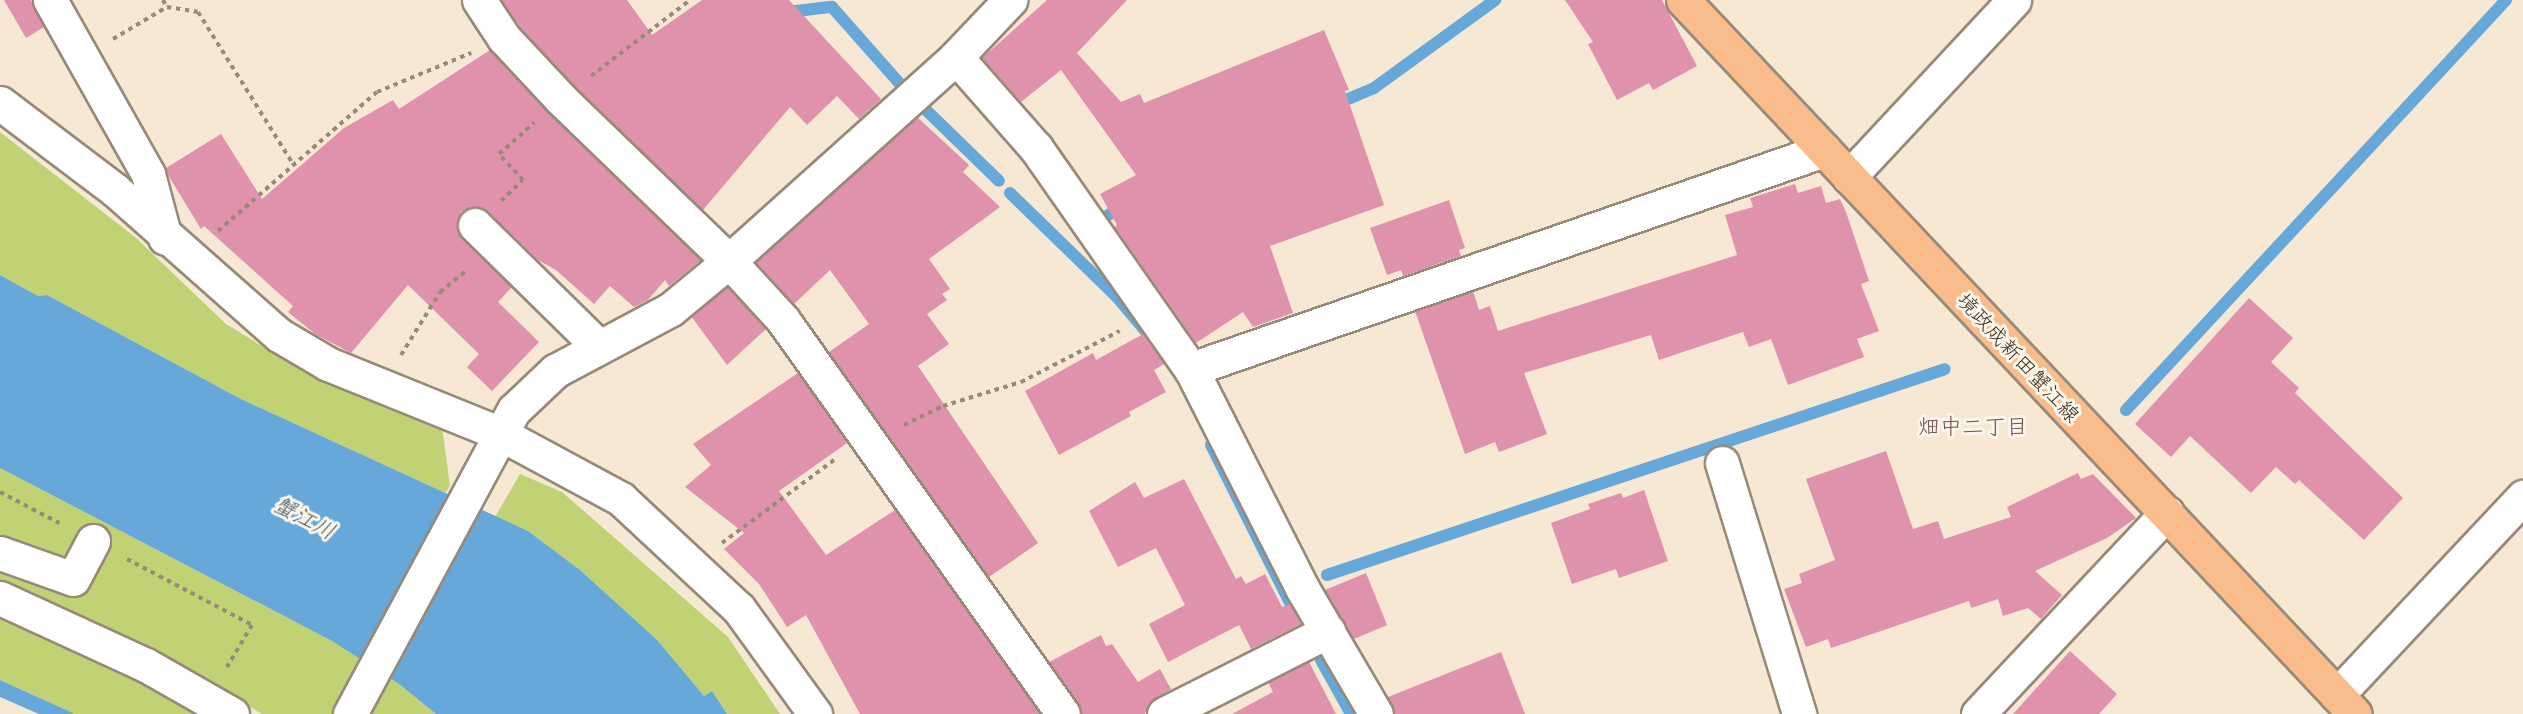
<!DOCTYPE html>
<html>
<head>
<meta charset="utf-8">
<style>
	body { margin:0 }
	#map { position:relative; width:2523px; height:714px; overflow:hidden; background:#f6e8d2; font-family:Mali,"Klee One",sans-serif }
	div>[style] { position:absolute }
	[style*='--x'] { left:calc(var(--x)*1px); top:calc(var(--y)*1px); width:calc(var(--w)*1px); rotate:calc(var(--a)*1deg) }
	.green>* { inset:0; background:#c1d275 }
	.water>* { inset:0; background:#66a8da }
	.stream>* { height:12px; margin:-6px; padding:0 6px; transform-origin:6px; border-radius:6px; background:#66a8da }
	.building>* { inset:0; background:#e092ac }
	.path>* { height:4px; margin-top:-2px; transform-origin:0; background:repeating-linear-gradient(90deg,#988978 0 4.5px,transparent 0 9px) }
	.roads { filter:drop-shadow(2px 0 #988978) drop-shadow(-2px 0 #988978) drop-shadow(0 2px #988978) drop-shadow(0 -2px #988978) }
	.minor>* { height:33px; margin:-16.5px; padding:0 16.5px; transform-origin:16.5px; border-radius:16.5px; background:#fff }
	.major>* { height:33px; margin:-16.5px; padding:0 16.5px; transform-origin:16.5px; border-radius:16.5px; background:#fabc8b }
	span { translate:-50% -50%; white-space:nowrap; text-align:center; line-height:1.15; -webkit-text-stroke:6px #fbf7ec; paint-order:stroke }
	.street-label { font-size:21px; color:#3b2a1e }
	.neighbourhood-label { font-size:22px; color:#754e50 }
	.water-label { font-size:22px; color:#4a5660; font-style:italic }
</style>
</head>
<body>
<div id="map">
	<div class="green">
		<div style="clip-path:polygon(0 132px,135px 237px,226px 324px,311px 376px,442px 427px,450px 486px,445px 493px,241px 399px,47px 295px,38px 296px,0 275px)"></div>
		<div style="clip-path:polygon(0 468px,332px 641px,399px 684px,436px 714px,262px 714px,226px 692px,0 586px)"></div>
		<div style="clip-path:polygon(520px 474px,562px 492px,728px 637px,780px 714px,727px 714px,712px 691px,704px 696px,656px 640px,580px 570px,528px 531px,495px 517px)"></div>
		<div style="clip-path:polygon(0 612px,135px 676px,202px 714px,75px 714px,0 680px)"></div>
	</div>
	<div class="water">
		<div style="clip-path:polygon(0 275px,38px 296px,47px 295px,241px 399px,528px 531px,580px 570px,657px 640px,704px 696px,712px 691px,727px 714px,436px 714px,399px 684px,332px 641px,0 468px)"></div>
		<div style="clip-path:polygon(0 680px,75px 714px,39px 714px,0 697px)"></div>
	</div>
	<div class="stream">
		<div style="--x:786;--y:17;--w:13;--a:-29"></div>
		<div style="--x:797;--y:11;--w:35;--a:-7"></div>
		<div style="--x:832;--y:7;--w:104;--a:48.5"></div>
		<div style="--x:1334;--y:105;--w:43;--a:-23"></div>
		<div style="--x:1374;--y:88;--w:150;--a:-36"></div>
		<div style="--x:925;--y:109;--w:103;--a:44.2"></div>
		<div style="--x:1010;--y:193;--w:148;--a:44.2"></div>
		<div style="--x:1116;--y:296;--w:50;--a:49.9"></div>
		<div style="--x:1102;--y:219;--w:26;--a:-32"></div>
		<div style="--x:2126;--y:410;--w:559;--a:-47.17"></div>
		<div style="--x:1211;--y:445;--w:192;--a:63.4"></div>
		<div style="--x:1327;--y:575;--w:651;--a:-18.43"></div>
		<div style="--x:1321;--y:660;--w:62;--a:60.9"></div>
	</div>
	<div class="building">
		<div style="clip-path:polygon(4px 0,31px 0,44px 27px,26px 38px)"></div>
		<div style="clip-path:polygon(501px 0,627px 0,652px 35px,702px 0,789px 0,881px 99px,859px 119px,837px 96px,807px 125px,790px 107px,703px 210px,574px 86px,519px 26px)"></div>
		<div style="clip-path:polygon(1047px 0,1127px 0,1077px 53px,1121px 102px,1140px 94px,1144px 103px,1324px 30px,1349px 90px,1345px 91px,1384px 205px,1270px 246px,1293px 313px,1253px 327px,1243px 312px,1196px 343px,1115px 227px,1117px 225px,1100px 194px,1136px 175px,1061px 70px,1021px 102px,982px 58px)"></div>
		<div style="clip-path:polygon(1565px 0,1662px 0,1697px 66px,1653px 90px,1649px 83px,1617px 100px,1588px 44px,1593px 42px)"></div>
		<div style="clip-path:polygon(490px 50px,548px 112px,701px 260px,669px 286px,665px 280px,648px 300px,634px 307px,610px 286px,594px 304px,556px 270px,538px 260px,488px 211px,479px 207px,462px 211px,457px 221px,461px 238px,512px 287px,498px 302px,539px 342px,492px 391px,467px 367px,479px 354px,408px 285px,351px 353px,315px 334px,288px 312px,293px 306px,204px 226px,201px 229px,168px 175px,166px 168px,221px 134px,262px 199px,344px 128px,393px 100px,399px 109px)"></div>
		<div style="clip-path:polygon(917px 117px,969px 165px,963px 172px,1000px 207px,929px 259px,950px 289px,942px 294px,947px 300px,927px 314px,949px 344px,918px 366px,1038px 543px,989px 577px,829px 352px,869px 324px,830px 270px,794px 304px,756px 262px)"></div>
		<div style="clip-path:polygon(1795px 184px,1798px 193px,1821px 186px,1826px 203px,1840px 199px,1846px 212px,1869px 281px,1861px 284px,1879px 331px,1857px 339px,1864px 357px,1788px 385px,1771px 339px,1749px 347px,1743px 332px,1659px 360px,1651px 335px,1524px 373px,1547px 434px,1499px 452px,1495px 442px,1465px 454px,1415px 311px,1473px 291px,1479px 310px,1490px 306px,1498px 331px,1737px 255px,1725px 215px,1753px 207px,1750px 198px)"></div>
		<div style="clip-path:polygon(1449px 200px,1465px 248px,1459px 250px,1461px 256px,1403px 276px,1401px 270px,1387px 275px,1370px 228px)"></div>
		<div style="clip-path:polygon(727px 287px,766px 329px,727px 365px,691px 316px)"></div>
		<div style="clip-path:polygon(2249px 298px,2293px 338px,2271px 362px,2299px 388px,2295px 393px,2403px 498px,2364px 540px,2299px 480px,2295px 484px,2276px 467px,2251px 493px,2190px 436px,2171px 457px,2135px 424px)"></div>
		<div style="clip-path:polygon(1143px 334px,1164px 364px,1154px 370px,1166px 392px,1129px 412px,1131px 416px,1059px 455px,1025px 391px,1093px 353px,1096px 360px)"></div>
		<div style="clip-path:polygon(798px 373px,847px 443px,779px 491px,826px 555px,895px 510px,1040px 714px,860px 714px,806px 615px,787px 627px,759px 584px,724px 549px,744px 533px,685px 487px,711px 465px,693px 444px)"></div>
		<div style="clip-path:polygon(1886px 451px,1913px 529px,1938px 521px,1944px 539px,2011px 517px,2007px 507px,2078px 473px,2081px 479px,2093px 474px,2136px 518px,2107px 538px,2035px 571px,2062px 595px,2041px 619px,2028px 608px,2003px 616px,1998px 599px,1971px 608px,1969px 601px,1831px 648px,1828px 639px,1806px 647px,1784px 589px,1802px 583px,1799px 574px,1835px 560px,1806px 479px)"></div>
		<div style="clip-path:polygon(1184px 479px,1236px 579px,1241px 576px,1246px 584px,1265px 574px,1282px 607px,1290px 604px,1301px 624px,1251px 649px,1239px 625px,1168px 662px,1149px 624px,1185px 605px,1156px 548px,1118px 567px,1089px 511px,1135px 482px,1144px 498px)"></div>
		<div style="clip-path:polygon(1644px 490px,1668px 561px,1619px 578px,1616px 569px,1572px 584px,1551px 523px,1590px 509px,1588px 504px,1621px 493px,1623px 498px)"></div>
		<div style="clip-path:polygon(1366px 573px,1387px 625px,1354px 639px,1325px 590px)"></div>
		<div style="clip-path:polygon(1101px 635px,1106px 646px,1112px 644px,1138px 682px,1160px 669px,1171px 689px,1149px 703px,1145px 714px,1081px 714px,1078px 703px,1049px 662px)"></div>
		<div style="clip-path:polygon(2070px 651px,2117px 694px,2099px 714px,2013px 714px)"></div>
		<div style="clip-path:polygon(1501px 652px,1525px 714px,1395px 714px,1388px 697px)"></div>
		<div style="clip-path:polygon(1309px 662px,1336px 714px,1232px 714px,1273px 692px,1268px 682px)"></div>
	</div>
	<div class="path">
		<div style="--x:163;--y:0;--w:8;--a:60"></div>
		<div style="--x:167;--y:7;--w:31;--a:9"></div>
		<div style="--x:198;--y:12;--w:179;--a:58"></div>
		<div style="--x:113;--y:39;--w:63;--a:-30.7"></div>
		<div style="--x:591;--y:76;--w:125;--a:-37.5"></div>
		<div style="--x:501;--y:201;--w:30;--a:-44"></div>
		<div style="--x:523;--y:180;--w:35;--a:-133"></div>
		<div style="--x:499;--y:154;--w:47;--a:-41.5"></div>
		<div style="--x:218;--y:231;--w:211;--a:-41.2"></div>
		<div style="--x:377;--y:92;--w:102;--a:-22.5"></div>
		<div style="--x:401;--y:355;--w:74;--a:-58.2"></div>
		<div style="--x:440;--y:292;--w:35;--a:-39"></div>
		<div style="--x:904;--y:425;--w:43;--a:-26"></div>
		<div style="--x:943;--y:406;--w:82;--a:-17.1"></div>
		<div style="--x:1021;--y:382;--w:111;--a:-27.3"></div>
		<div style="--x:0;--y:492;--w:67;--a:27.7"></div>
		<div style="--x:722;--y:543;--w:143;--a:-36.5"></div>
		<div style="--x:127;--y:559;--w:141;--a:27.8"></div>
		<div style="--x:252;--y:625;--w:49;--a:120.8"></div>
	</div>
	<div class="roads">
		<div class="minor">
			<div style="--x:50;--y:0;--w:200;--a:60.6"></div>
			<div style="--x:148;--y:174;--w:66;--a:75.1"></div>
			<div style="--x:479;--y:0;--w:45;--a:56.7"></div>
			<div style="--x:504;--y:38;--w:83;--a:46.9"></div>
			<div style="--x:561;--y:99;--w:233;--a:44"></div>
			<div style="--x:729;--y:261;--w:80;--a:47.5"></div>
			<div style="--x:783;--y:320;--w:483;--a:54.6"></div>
			<div style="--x:956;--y:57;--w:121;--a:48.7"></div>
			<div style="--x:1036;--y:148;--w:270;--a:55"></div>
			<div style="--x:1191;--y:369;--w:246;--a:63.1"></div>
			<div style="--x:1302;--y:588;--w:146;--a:59.6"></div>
			<div style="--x:0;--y:103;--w:144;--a:37.1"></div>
			<div style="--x:115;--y:190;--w:219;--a:41.5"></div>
			<div style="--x:279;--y:335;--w:57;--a:30.6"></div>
			<div style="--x:328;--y:364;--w:187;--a:22"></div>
			<div style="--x:501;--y:434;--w:136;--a:28.4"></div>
			<div style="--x:621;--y:499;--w:161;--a:43"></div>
			<div style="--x:739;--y:609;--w:130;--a:54.1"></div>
			<div style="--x:1849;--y:177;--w:242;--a:-47"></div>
			<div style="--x:475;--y:225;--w:171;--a:44.5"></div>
			<div style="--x:1191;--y:369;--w:670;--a:-19.08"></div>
			<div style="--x:1722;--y:463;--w:263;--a:72.9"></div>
			<div style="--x:0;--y:553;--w:77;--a:19.6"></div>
			<div style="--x:73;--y:579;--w:43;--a:-62.2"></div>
			<div style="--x:0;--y:598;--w:161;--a:24.7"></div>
			<div style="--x:146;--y:665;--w:99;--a:29.7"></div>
			<div style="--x:2337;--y:695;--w:272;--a:-46.8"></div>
			<div style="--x:350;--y:714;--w:345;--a:-61.7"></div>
			<div style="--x:514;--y:410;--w:57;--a:-43.6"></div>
			<div style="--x:555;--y:371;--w:132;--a:-28.1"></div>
			<div style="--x:671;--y:309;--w:75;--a:-39.6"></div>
			<div style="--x:729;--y:261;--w:305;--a:-41.9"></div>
			<div style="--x:956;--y:57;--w:79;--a:-46.5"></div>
			<div style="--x:1164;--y:714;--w:184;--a:-26.8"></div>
			<div style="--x:1978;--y:714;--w:276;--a:-46.8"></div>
		</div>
		<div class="major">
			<div style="--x:1683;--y:0;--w:980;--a:46.74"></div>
		</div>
	</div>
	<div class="street-label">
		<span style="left:2019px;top:357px;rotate:47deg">境政成新田蟹江線</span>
	</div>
	<div class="neighbourhood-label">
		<span style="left:1973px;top:426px">畑中二丁目</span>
	</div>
	<div class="water-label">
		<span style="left:305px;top:517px;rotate:28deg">蟹江川</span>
	</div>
</div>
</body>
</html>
